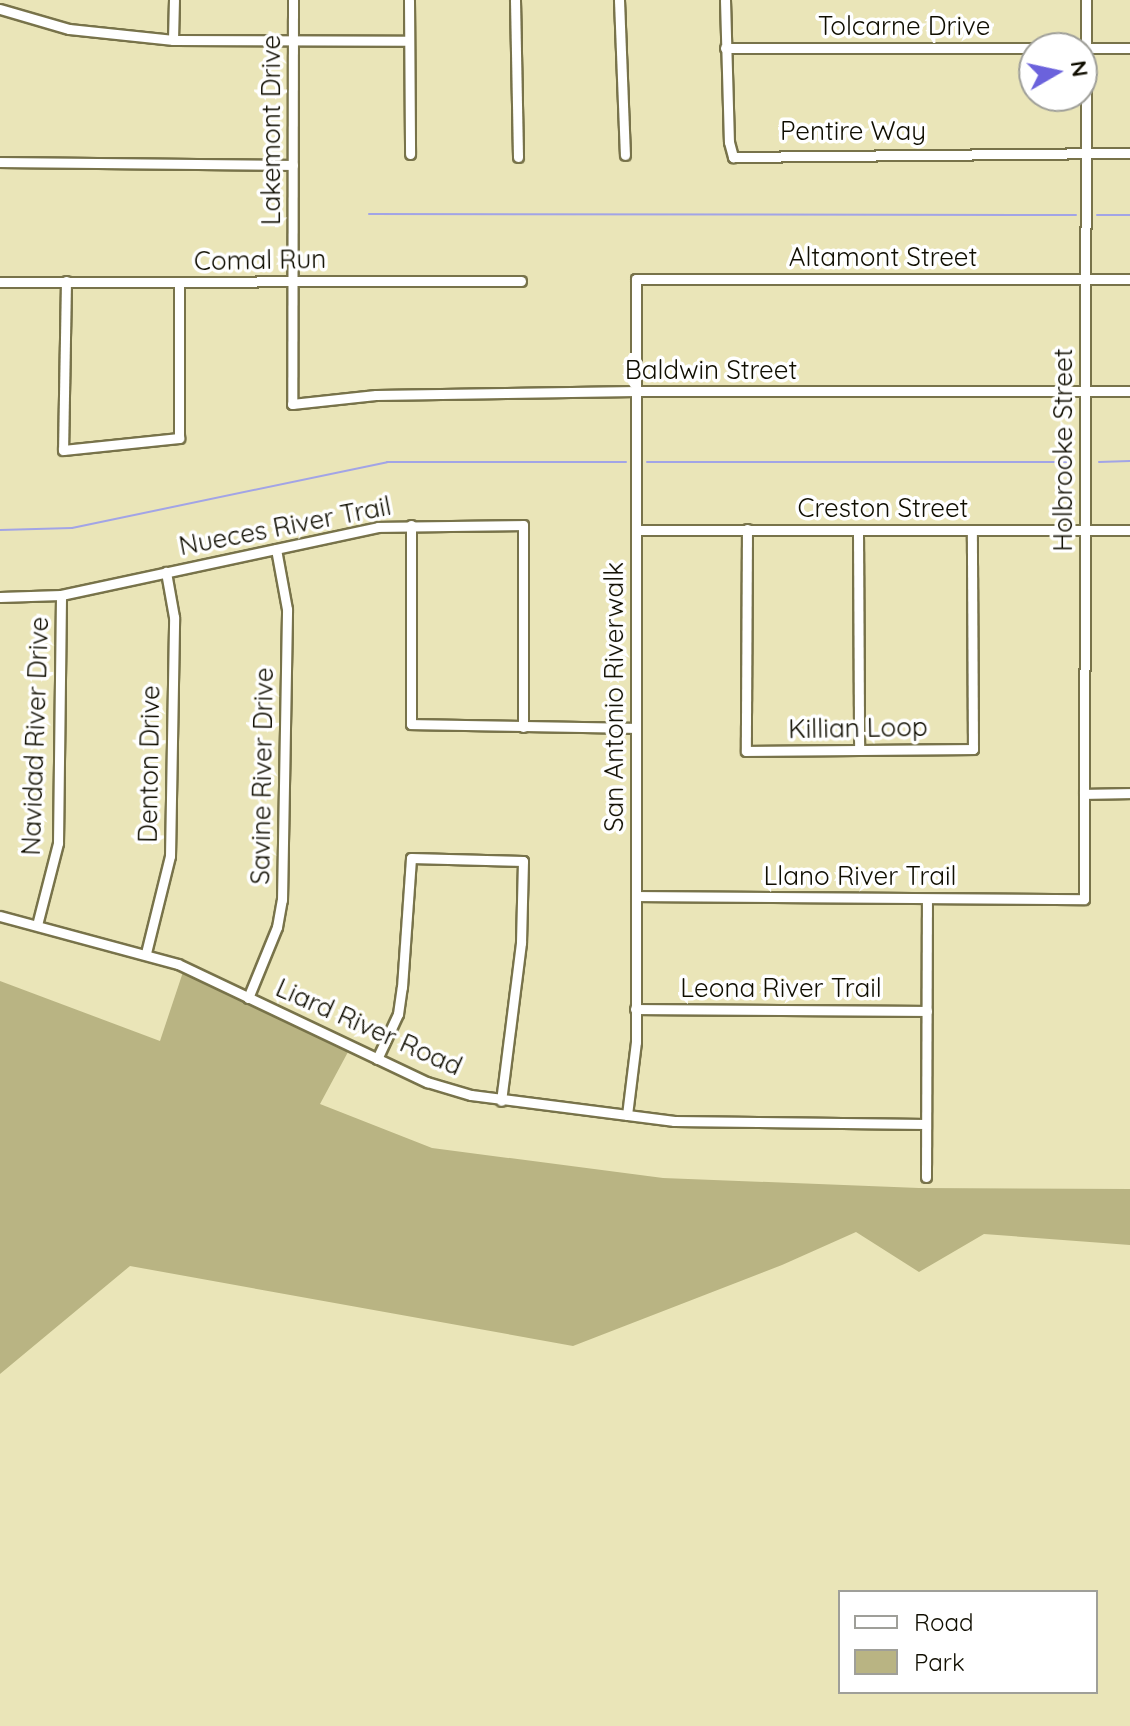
<!DOCTYPE html>
<html>
<head>
<meta charset="utf-8">
<style>
	body { margin:0 }
	#map { position:relative; width:1130px; height:1726px; overflow:hidden; background:#eae5b8; font-family:Quicksand,sans-serif }
	div>[style] { position:absolute }
	[style*='--x'] { left:calc(var(--x)*1px); top:calc(var(--y)*1px); width:calc(var(--w)*1px); rotate:calc(var(--a)*1deg) }
	.green>* { inset:0; background:#b9b483 }
	.stream>* { height:2px; margin:-1px; padding:0 1px; transform-origin:1px; border-radius:1px; background:#a2a4e6 }
	.roads { filter:drop-shadow(2px 0 #78734a) drop-shadow(-2px 0 #78734a) drop-shadow(0 2px #78734a) drop-shadow(0 -2px #78734a) }
	.minor>* { height:9px; margin:-4.5px; padding:0 4.5px; transform-origin:4.5px; border-radius:4.5px; background:#fff }
	span { translate:-50% -50%; white-space:nowrap; text-align:center; line-height:1.15; -webkit-text-stroke:7px #fff; paint-order:stroke }
	.street-label { font-size:26px; color:#100e01 }
	.legend { position:absolute; left:838px; top:1590px; width:260px; height:104px; box-sizing:border-box; background:#fff; border:2px solid #9f9f99; margin:0; padding:10px 14px; list-style:none; font-size:24px; color:#100e01 }
	.legend li { display:flex; align-items:center; gap:16px; height:40px }
	.legend b { width:40px; border:2px solid #9f9f99 }
	.north { position:absolute; left:1018px; top:32px; width:80px; height:80px; box-sizing:border-box; background:#fff; border:2px solid #9f9f99; border-radius:50%; rotate:81deg; font-size:22px; font-weight:700; line-height:32px; text-align:center; color:#100e01 }
	.north::after { content:''; display:block; margin:auto; width:28px; height:36px; background:#6b62dc; clip-path:polygon(50% 0,100% 100%,50% 72%,0 100%) }
</style>
</head>
<body>
<div id="map">
	<div class="green">
		<div style="clip-path:polygon(183px 972px,348px 1052px,320px 1104px,432px 1148px,663px 1178px,919px 1188px,1130px 1189px,1130px 1245px,984px 1234px,919px 1272px,856px 1232px,782px 1265px,573px 1346px,130px 1266px,0 1374px,0 981px,160px 1041px)"></div>
	</div>
	<div class="stream">
		<div style="--x:369;--y:214;--w:707;--a:0.08"></div>
		<div style="--x:1097;--y:215;--w:33;--a:0"></div>
		<div style="--x:647;--y:462;--w:425;--a:0"></div>
		<div style="--x:1099;--y:462;--w:31;--a:-2"></div>
		<div style="--x:0;--y:530;--w:72;--a:-1.6"></div>
		<div style="--x:72;--y:528;--w:322;--a:-11.8"></div>
		<div style="--x:387;--y:462;--w:239;--a:0"></div>
	</div>
	<div class="roads">
		<div class="minor">
			<div style="--x:293;--y:0;--w:404;--a:90.1"></div>
			<div style="--x:292;--y:404;--w:84;--a:-6.1"></div>
			<div style="--x:376;--y:395;--w:260;--a:-0.9"></div>
			<div style="--x:636;--y:391;--w:494;--a:0"></div>
			<div style="--x:409;--y:0;--w:154;--a:89.6"></div>
			<div style="--x:515;--y:0;--w:157;--a:88.9"></div>
			<div style="--x:619;--y:0;--w:155;--a:87.8"></div>
			<div style="--x:725;--y:0;--w:142;--a:88.4"></div>
			<div style="--x:729;--y:142;--w:16;--a:75"></div>
			<div style="--x:733;--y:157;--w:397;--a:-0.6"></div>
			<div style="--x:0;--y:9;--w:72;--a:16.2"></div>
			<div style="--x:69;--y:29;--w:105;--a:6"></div>
			<div style="--x:173;--y:40;--w:236;--a:0.2"></div>
			<div style="--x:173;--y:40;--w:40;--a:-88.6"></div>
			<div style="--x:725;--y:48;--w:405;--a:0"></div>
			<div style="--x:0;--y:162;--w:293;--a:0.6"></div>
			<div style="--x:66;--y:281;--w:169;--a:91"></div>
			<div style="--x:63;--y:450;--w:117;--a:-5.9"></div>
			<div style="--x:179;--y:438;--w:155;--a:-90"></div>
			<div style="--x:0;--y:282;--w:521;--a:-0.11"></div>
			<div style="--x:411;--y:525;--w:199;--a:90"></div>
			<div style="--x:411;--y:724;--w:225;--a:1"></div>
			<div style="--x:747;--y:529;--w:222;--a:90.3"></div>
			<div style="--x:746;--y:751;--w:227;--a:-0.5"></div>
			<div style="--x:973;--y:749;--w:219;--a:-90.3"></div>
			<div style="--x:636;--y:530;--w:494;--a:0"></div>
			<div style="--x:858;--y:532;--w:218;--a:89.7"></div>
			<div style="--x:0;--y:597;--w:61;--a:-1.9"></div>
			<div style="--x:61;--y:595;--w:324;--a:-12.1"></div>
			<div style="--x:378;--y:527;--w:145;--a:-0.8"></div>
			<div style="--x:523;--y:525;--w:202;--a:90"></div>
			<div style="--x:1084;--y:794;--w:46;--a:-1.2"></div>
			<div style="--x:636;--y:896;--w:448;--a:0.4"></div>
			<div style="--x:1084;--y:899;--w:899;--a:-89.87"></div>
			<div style="--x:0;--y:916;--w:184;--a:15.1"></div>
			<div style="--x:178;--y:964;--w:276;--a:25.4"></div>
			<div style="--x:427;--y:1082;--w:46;--a:16.5"></div>
			<div style="--x:471;--y:1095;--w:205;--a:7.3"></div>
			<div style="--x:674;--y:1121;--w:252;--a:0.7"></div>
			<div style="--x:37;--y:925;--w:85;--a:-75.6"></div>
			<div style="--x:58;--y:843;--w:248;--a:-89.3"></div>
			<div style="--x:146;--y:953;--w:100;--a:-76.1"></div>
			<div style="--x:170;--y:856;--w:239;--a:-89"></div>
			<div style="--x:174;--y:617;--w:46;--a:-100.1"></div>
			<div style="--x:248;--y:998;--w:77;--a:-67.8"></div>
			<div style="--x:277;--y:927;--w:27;--a:-80"></div>
			<div style="--x:282;--y:900;--w:291;--a:-89"></div>
			<div style="--x:287;--y:609;--w:61;--a:-100.4"></div>
			<div style="--x:635;--y:1009;--w:292;--a:0.4"></div>
			<div style="--x:377;--y:1059;--w:50;--a:-65"></div>
			<div style="--x:398;--y:1014;--w:27;--a:-82"></div>
			<div style="--x:402;--y:987;--w:129;--a:-86"></div>
			<div style="--x:411;--y:858;--w:112;--a:1.5"></div>
			<div style="--x:523;--y:861;--w:82;--a:91.4"></div>
			<div style="--x:521;--y:943;--w:159;--a:97.2"></div>
			<div style="--x:627;--y:1115;--w:74;--a:-83"></div>
			<div style="--x:636;--y:1042;--w:763;--a:-90"></div>
			<div style="--x:636;--y:279;--w:494;--a:0"></div>
			<div style="--x:926;--y:1177;--w:278;--a:-89.8"></div>
		</div>
	</div>
	<div class="street-label">
		<span style="left:904px;top:26px">Tolcarne Drive</span>
		<span style="left:271px;top:130px;rotate:-90deg">Lakemont Drive</span>
		<span style="left:853px;top:131px">Pentire Way</span>
		<span style="left:883px;top:257px">Altamont Street</span>
		<span style="left:260px;top:260px;rotate:-1deg">Comal Run</span>
		<span style="left:711px;top:370px">Baldwin Street</span>
		<span style="left:1063px;top:450px;rotate:-90deg">Holbrooke Street</span>
		<span style="left:883px;top:508px">Creston Street</span>
		<span style="left:285px;top:526px;rotate:-11deg">Nueces River Trail</span>
		<span style="left:614px;top:697px;rotate:-90deg">San Antonio Riverwalk</span>
		<span style="left:858px;top:728px;rotate:-1deg">Killian Loop</span>
		<span style="left:35px;top:736px;rotate:-88deg">Navidad River Drive</span>
		<span style="left:149px;top:764px;rotate:-89deg">Denton Drive</span>
		<span style="left:262px;top:776px;rotate:-89deg">Savine River Drive</span>
		<span style="left:860px;top:876px">Llano River Trail</span>
		<span style="left:781px;top:988px">Leona River Trail</span>
		<span style="left:369px;top:1027px;rotate:24deg">Liard River Road</span>
	</div>
	<ul class="legend">
	<li><b style="height:10px;background:#fff"></b>Road</li>
	<li><b style="height:22px;background:#b9b483"></b>Park</li>
	</ul>
	<div class="north">N</div>
</div>
</body>
</html>
